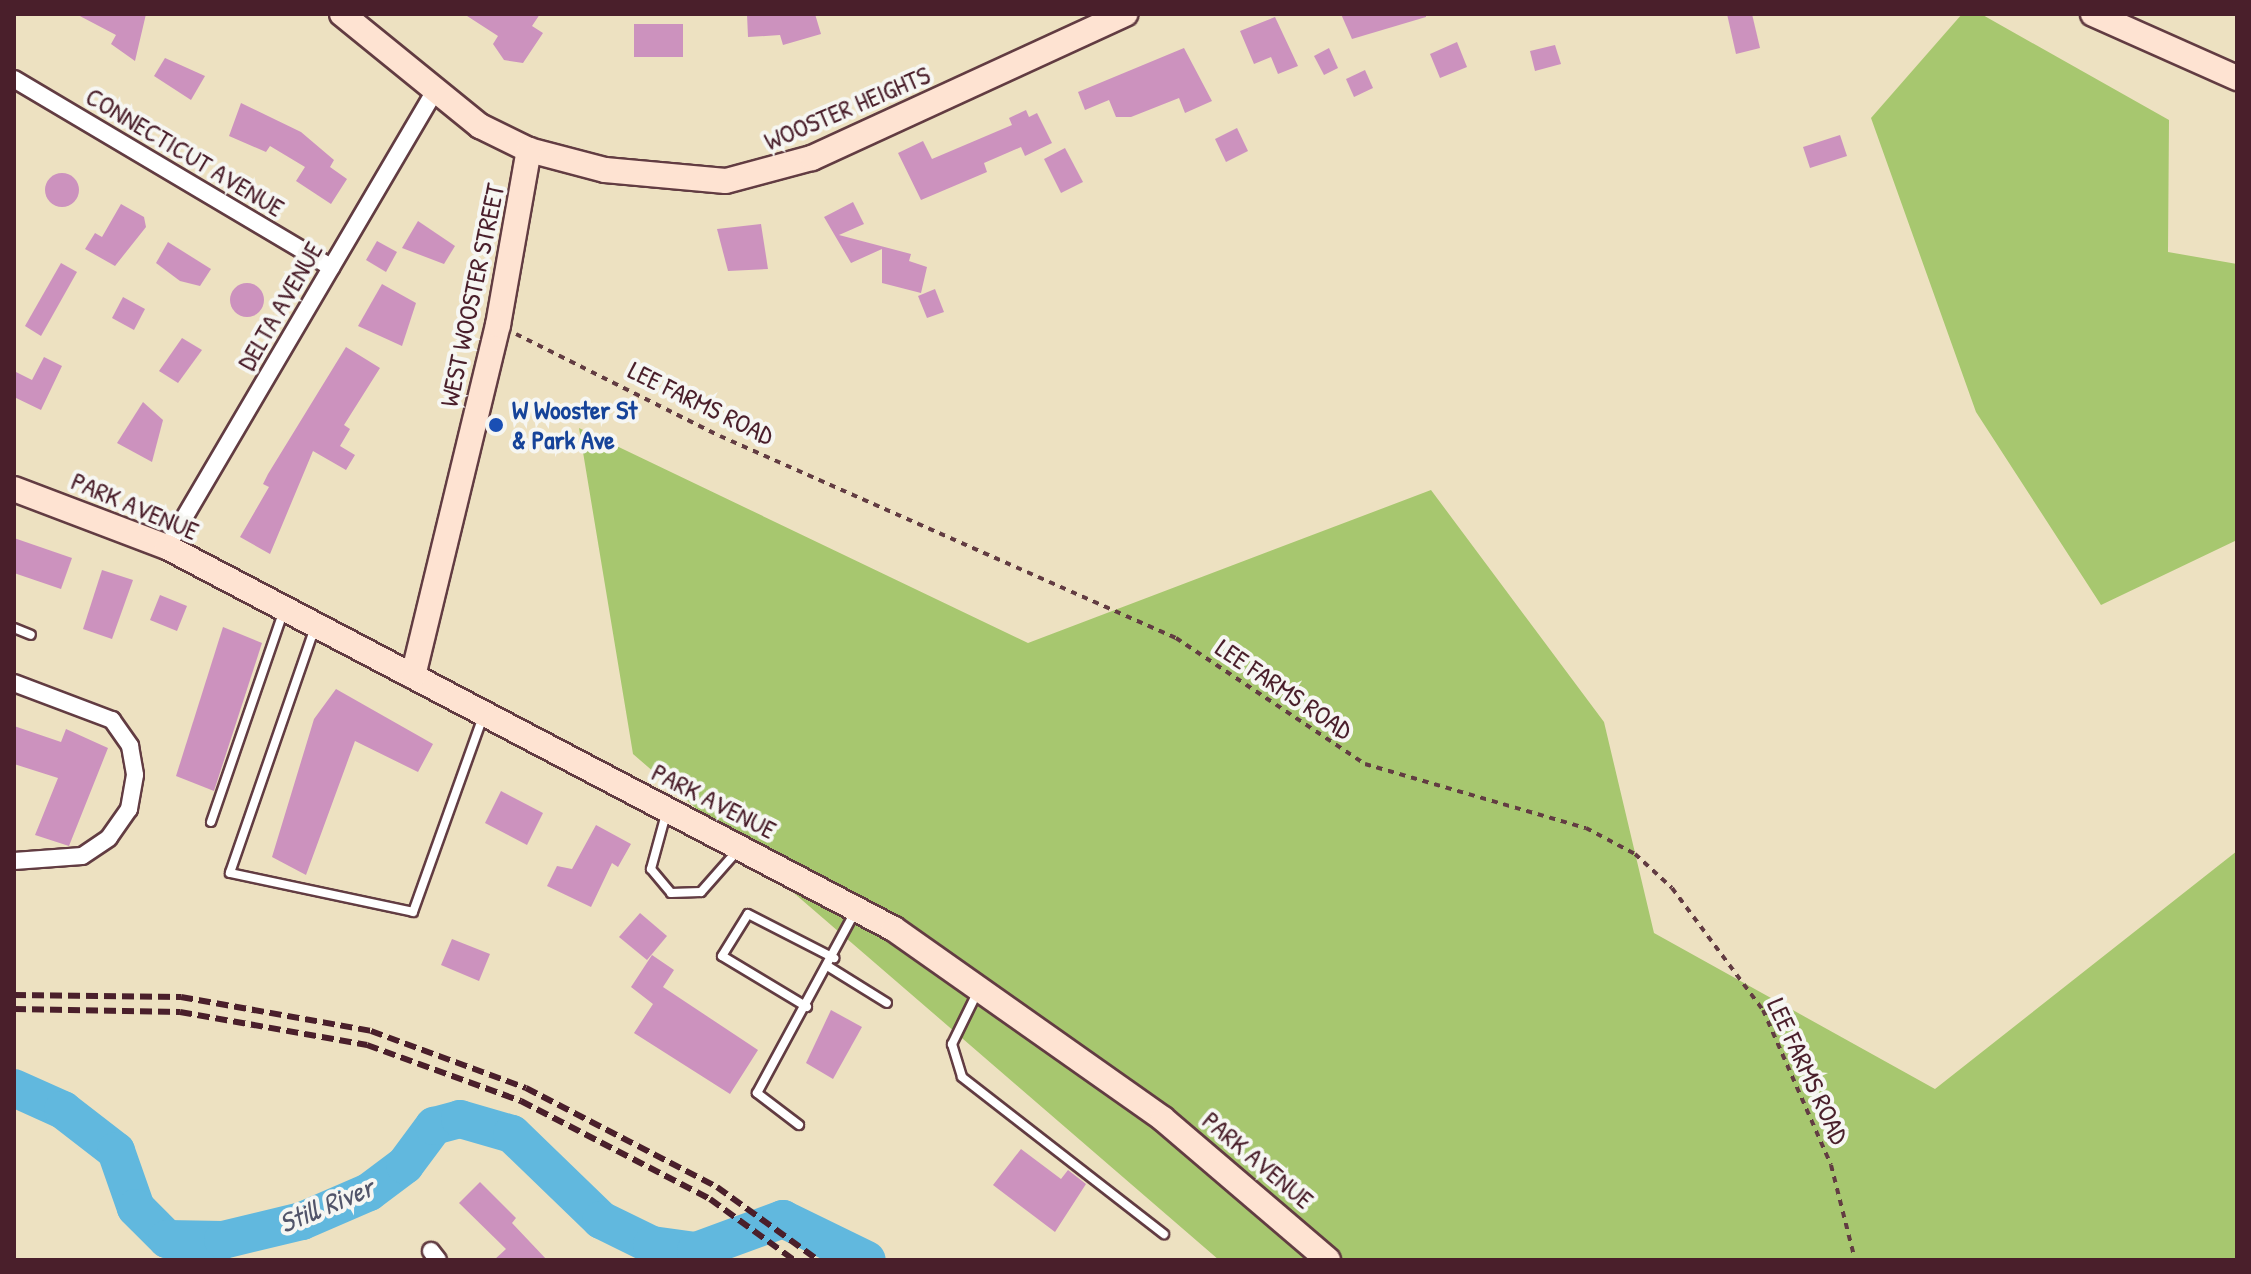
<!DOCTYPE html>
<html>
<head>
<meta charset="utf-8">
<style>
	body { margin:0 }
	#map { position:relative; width:2251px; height:1274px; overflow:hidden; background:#ede1c1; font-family:"Patrick Hand",sans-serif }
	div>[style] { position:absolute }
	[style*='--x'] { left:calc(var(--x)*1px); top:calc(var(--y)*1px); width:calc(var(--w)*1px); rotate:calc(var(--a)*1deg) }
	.green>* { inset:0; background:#a7c76f }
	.river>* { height:38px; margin:-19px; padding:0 19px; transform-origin:19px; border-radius:19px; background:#61b8de }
	.building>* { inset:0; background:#cc92be }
	.round { border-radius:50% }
	.path>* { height:4px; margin-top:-2px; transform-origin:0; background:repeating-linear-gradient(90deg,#623c42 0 6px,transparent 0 12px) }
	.roads { filter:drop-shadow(2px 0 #623c42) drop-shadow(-2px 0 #623c42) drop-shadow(0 2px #623c42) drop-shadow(0 -2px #623c42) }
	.lane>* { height:8px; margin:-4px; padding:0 4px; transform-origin:4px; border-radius:4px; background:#fff }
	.street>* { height:16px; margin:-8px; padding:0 8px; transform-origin:8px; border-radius:8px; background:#fff }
	.secondary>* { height:24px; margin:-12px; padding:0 12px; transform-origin:12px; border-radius:12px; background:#fee3d2 }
	.rail>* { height:6px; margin-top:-3px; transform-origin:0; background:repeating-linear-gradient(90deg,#4a1f2b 0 12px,transparent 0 18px) }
	.dots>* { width:22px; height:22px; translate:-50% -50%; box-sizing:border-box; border:4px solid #f6f6f2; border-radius:50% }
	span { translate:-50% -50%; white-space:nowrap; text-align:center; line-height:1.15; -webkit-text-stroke:8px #f6f6f2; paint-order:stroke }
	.street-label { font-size:26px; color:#4a1f2b }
	.transit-label { font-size:26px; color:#164399; font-weight:700 }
	.left { translate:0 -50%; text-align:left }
	.water-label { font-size:28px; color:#52556a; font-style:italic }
	.frame { position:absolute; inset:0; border:16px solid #4a1f2b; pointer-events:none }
</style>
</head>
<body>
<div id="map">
	<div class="green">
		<div style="clip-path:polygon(1962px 14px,1981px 14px,2169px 120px,2168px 252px,2237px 264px,2237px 540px,2101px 605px,1976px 412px,1871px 118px)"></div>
		<div style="clip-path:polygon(579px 428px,1028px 643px,1431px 490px,1604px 722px,1654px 933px,1935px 1089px,2237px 851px,2237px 1260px,1219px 1260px,633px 754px)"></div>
	</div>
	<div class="river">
		<div style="--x:14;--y:1088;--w:54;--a:24.2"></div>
		<div style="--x:63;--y:1110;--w:67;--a:37.7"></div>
		<div style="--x:116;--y:1151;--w:60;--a:70.7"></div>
		<div style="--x:136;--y:1208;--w:44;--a:45"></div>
		<div style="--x:167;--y:1239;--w:56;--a:1"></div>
		<div style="--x:223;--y:1240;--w:81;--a:-13.5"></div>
		<div style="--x:302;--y:1221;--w:73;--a:-23.4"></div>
		<div style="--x:369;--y:1192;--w:45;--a:-36.9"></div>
		<div style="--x:405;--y:1165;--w:49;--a:-53.4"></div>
		<div style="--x:434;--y:1126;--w:27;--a:-15"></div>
		<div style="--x:460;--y:1119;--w:54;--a:16.1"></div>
		<div style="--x:512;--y:1134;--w:124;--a:44"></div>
		<div style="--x:601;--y:1220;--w:57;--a:26.1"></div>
		<div style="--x:652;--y:1245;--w:44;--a:7.8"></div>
		<div style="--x:696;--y:1251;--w:93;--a:-20.2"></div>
		<div style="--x:783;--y:1219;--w:93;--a:26"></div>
	</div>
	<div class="building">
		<div style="clip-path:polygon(76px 14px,146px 14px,135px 61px,111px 44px,116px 35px)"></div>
		<div style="clip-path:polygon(464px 14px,540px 14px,532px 26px,543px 33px,523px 63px,504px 60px,493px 44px,498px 36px)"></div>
		<div style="clip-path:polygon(747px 14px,815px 14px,821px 34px,783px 45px,780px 35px,748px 37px)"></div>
		<div style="clip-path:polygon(1341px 14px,1426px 14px,1426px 17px,1352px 39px)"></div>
		<div style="clip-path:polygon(1727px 14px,1752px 14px,1760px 48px,1736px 54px)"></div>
		<div style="clip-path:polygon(1275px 17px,1298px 66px,1278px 74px,1271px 57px,1254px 64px,1240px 31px)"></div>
		<div style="clip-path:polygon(634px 24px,683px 24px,683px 57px,634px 57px)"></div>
		<div style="clip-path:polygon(1457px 42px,1467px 67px,1440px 78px,1430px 54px)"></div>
		<div style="clip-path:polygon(1555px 45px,1561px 64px,1535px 71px,1530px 51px)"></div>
		<div style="clip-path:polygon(1184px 48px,1212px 101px,1185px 113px,1179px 98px,1131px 117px,1116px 117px,1109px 100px,1085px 110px,1078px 92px)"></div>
		<div style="clip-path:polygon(1329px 48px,1338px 68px,1324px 75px,1314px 56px)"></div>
		<div style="clip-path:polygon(165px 58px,205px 76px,191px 100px,154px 76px)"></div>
		<div style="clip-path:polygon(1365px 70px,1373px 88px,1354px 97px,1346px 79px)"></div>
		<div style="clip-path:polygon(241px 103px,301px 132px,334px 160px,330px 167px,347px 179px,331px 204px,296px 181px,305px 167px,270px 146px,266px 152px,229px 136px)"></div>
		<div style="clip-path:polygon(1026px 110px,1029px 117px,1037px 113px,1052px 143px,1025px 156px,1021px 147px,984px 163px,987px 172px,921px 200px,898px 153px,923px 141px,932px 159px,1012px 125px,1009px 118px)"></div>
		<div style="clip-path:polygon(1237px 128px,1248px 151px,1226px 162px,1215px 139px)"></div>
		<div style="clip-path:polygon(1840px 135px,1847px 156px,1810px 168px,1803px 147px)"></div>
		<div style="clip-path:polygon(1065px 148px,1083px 182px,1061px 193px,1044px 159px)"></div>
		<div class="round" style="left:45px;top:173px;width:34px;height:34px"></div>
		<div style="clip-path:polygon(853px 202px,864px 224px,839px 235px,911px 254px,909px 261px,927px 267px,921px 293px,882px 283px,882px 249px,851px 263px,824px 217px)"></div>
		<div style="clip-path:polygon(121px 204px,144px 217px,146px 227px,115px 266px,85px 249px,95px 233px,102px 237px)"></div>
		<div style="clip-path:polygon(418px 221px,455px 246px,444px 264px,402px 248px)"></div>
		<div style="clip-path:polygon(761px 224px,768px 269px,728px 271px,717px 229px)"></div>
		<div style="clip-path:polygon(377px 241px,397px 252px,386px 272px,366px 260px)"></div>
		<div style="clip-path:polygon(168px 242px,211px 269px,200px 286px,180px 281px,156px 263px)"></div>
		<div style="clip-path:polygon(61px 263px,77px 272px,41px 336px,25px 326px)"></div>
		<div class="round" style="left:230px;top:283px;width:34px;height:34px"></div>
		<div style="clip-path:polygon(382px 284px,416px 303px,402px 346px,358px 326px)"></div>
		<div style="clip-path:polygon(935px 289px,944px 312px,927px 318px,918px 296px)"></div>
		<div style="clip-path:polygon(123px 297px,145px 309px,134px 330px,112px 318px)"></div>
		<div style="clip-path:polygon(182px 338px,202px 350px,178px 383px,159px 371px)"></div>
		<div style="clip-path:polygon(346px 347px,380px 368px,344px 425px,350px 429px,340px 446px,355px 455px,346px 470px,313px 451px,270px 554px,240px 537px,269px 487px,263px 484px,268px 474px)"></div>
		<div style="clip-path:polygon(44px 357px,62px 366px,41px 410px,14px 397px,14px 371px,32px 380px)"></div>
		<div style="clip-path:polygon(143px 402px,163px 420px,152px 462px,117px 443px)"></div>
		<div style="clip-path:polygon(14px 538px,72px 558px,61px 589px,14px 573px)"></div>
		<div style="clip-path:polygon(102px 570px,133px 580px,112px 639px,83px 629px)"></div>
		<div style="clip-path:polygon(160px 595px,187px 606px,177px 631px,150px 620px)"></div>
		<div style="clip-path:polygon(223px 627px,262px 643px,214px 791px,176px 776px)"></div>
		<div style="clip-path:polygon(336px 689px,433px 744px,418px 772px,355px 741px,306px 875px,272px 857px,314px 719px)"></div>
		<div style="clip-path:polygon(14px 726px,61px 742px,66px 729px,108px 748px,69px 846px,35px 835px,58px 778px,14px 764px)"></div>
		<div style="clip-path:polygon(501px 791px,543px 813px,527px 845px,485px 823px)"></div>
		<div style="clip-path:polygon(596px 825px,631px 844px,618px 867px,612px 863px,591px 907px,547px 886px,557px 866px,572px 869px)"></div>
		<div style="clip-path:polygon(640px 913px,667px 936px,647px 960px,619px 937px)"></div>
		<div style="clip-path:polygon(452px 939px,490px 954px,479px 981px,441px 965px)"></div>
		<div style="clip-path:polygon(652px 955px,674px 970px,663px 987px,758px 1050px,730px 1094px,634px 1033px,653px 1004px,631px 987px)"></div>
		<div style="clip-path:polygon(831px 1010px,862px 1027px,833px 1079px,806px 1063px)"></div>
		<div style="clip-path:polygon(1021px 1149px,1061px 1179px,1068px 1170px,1086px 1184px,1055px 1232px,993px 1185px)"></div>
		<div style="clip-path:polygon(480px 1182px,516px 1218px,512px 1223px,547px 1260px,494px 1260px,506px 1249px,459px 1203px)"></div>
	</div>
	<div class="path">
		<div style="--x:516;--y:334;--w:228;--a:26.6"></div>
		<div style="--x:720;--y:436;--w:499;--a:23.9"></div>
		<div style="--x:1176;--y:638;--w:227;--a:33.7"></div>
		<div style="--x:1365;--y:764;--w:230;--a:16.2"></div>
		<div style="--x:1586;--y:828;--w:55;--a:28"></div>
		<div style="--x:1635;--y:854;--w:50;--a:42.6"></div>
		<div style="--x:1672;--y:888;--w:152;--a:53.3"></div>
		<div style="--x:1763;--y:1010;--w:169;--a:66.3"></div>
		<div style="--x:1831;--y:1165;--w:98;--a:75.8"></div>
	</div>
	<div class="roads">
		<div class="lane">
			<div style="--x:14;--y:628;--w:18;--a:22"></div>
			<div style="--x:314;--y:630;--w:257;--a:109.1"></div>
			<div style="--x:230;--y:873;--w:187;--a:12"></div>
			<div style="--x:413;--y:912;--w:207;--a:-70.3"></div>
			<div style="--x:666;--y:814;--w:57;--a:105.3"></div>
			<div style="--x:651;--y:869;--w:31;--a:50"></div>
			<div style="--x:671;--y:893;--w:30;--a:-2"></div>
			<div style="--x:701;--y:892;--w:56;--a:-48.6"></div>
			<div style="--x:211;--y:822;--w:221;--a:-71"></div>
			<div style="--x:829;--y:967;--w:68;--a:31.8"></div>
			<div style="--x:977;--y:993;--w:57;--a:116.1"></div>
			<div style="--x:952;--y:1044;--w:34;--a:73"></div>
			<div style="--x:962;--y:1077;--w:256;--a:37.9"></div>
			<div style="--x:807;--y:1007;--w:99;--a:-149"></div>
			<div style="--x:722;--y:956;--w:49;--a:-58.2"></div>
			<div style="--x:748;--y:914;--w:97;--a:27.1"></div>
			<div style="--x:799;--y:1125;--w:53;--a:-142.7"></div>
			<div style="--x:757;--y:1093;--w:206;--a:-61.6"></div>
		</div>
		<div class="street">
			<div style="--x:14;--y:79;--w:369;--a:30.7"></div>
			<div style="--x:167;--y:547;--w:531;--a:-59.57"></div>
			<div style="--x:14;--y:683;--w:105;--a:20.7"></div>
			<div style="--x:112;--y:720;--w:32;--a:55"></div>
			<div style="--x:130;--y:746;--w:29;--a:80"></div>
			<div style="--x:135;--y:775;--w:35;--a:100"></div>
			<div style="--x:129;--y:809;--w:35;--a:125"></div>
			<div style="--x:109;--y:838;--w:32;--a:146"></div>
			<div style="--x:82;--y:856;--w:68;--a:175.8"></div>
			<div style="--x:431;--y:1251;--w:11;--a:52"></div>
		</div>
		<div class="secondary">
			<div style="--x:342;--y:14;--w:178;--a:39.1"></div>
			<div style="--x:480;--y:126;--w:55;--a:26.1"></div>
			<div style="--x:529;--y:150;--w:79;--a:14.7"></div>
			<div style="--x:605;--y:170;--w:121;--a:5.2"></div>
			<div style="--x:726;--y:181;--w:89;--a:-15"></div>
			<div style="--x:812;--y:158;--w:345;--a:-24.7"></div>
			<div style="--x:2093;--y:14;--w:158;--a:24"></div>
			<div style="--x:14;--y:489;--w:164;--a:20.8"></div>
			<div style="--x:167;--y:547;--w:821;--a:27.72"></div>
			<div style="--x:894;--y:929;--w:329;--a:35.2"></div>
			<div style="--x:1163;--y:1119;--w:217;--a:40.5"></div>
			<div style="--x:413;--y:676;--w:361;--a:-76.4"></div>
			<div style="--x:498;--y:325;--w:178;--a:-80"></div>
		</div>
	</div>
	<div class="rail">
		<div style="--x:14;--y:995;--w:167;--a:0.7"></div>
		<div style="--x:181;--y:997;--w:193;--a:10.1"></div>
		<div style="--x:371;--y:1031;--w:165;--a:20.2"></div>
		<div style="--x:526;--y:1088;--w:215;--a:27.4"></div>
		<div style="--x:717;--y:1187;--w:125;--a:35.9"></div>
		<div style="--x:14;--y:1009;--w:166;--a:1"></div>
		<div style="--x:180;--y:1012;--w:190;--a:10"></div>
		<div style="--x:367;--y:1045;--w:164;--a:20"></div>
		<div style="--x:521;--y:1101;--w:213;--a:27.4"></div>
		<div style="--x:710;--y:1199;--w:104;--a:36"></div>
	</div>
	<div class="dots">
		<div style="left:496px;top:425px;background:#1a4fb4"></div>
	</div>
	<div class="street-label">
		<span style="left:847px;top:108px;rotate:-23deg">WOOSTER HEIGHTS</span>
		<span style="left:185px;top:152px;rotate:31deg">CONNECTICUT AVENUE</span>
		<span style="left:472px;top:295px;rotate:-78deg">WEST WOOSTER STREET</span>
		<span style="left:280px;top:306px;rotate:-60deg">DELTA AVENUE</span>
		<span style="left:701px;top:403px;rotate:26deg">LEE FARMS ROAD</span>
		<span style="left:135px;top:506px;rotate:23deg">PARK AVENUE</span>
		<span style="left:1284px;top:689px;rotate:34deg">LEE FARMS ROAD</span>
		<span style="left:714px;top:801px;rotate:27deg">PARK AVENUE</span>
		<span style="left:1808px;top:1071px;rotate:65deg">LEE FARMS ROAD</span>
		<span style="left:1258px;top:1160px;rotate:40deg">PARK AVENUE</span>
	</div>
	<div class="transit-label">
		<span class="left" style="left:512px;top:425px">W Wooster St<br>&amp; Park Ave</span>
	</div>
	<div class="water-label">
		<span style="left:326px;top:1205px;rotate:-23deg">Still River</span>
	</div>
	<div class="frame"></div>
</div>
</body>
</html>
